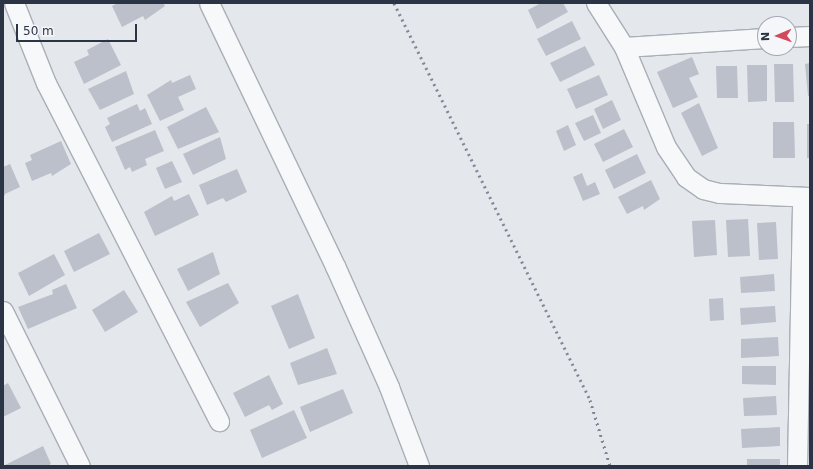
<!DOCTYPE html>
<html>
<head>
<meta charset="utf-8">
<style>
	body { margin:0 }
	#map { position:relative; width:813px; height:469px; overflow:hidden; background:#e4e7ec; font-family:"DejaVu Sans",sans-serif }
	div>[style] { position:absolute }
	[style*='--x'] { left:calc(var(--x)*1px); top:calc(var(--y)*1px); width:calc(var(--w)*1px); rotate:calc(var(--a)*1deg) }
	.building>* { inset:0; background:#bbc0ca }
	.roads { filter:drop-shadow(1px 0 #a9aeb7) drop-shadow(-1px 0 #a9aeb7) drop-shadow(0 1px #a9aeb7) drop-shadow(0 -1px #a9aeb7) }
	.street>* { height:19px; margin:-9.5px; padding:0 9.5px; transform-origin:9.5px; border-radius:9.5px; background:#f7f8fa }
	.rail>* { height:3px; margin-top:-1.5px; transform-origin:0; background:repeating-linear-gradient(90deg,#7d8696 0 2px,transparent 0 6px) }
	span { translate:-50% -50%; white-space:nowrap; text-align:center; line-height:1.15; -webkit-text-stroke:3px #f4f6f9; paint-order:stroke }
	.frame { position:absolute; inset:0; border:4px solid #2b3445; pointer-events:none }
	.north { position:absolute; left:757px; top:16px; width:40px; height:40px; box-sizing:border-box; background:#f4f6f9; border:1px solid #a4a8b1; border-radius:50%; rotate:268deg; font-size:11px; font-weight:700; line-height:16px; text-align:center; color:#2b3445 }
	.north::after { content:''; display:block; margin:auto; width:14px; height:18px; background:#d1495b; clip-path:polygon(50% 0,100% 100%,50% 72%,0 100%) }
	.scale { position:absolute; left:16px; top:24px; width:121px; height:18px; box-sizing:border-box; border:2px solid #2b3445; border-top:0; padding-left:5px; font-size:12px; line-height:14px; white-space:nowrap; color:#2b3445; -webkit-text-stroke:3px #f4f6f9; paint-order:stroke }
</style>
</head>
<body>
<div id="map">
	<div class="building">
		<div style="clip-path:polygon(118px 3px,163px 3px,165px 6px,145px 20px,143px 16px,122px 27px,112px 6px)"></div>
		<div style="clip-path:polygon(541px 3px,563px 3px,568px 12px,537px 29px,528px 10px)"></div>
		<div style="clip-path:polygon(572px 21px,581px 39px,546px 56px,537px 39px)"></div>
		<div style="clip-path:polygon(108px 39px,121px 65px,84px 84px,74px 62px,89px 55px,87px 50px)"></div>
		<div style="clip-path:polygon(585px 46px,595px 65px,560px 82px,550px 63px)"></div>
		<div style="clip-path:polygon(692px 57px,699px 74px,689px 78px,698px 97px,673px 108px,657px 72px)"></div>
		<div style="clip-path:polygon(810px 63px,810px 96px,808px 96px,805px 64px)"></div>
		<div style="clip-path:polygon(774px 64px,793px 64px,794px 102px,775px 102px)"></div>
		<div style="clip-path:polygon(747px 65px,767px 65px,767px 101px,748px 102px)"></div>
		<div style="clip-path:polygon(716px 66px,737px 66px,738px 98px,717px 98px)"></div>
		<div style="clip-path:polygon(126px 71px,134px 94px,100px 110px,88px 89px)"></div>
		<div style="clip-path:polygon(190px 75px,196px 89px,178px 97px,184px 110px,160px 121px,147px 95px,171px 80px,172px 83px)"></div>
		<div style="clip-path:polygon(599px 75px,608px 95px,576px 109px,567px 89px)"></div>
		<div style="clip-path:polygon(612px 100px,621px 120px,603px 129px,594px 109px)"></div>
		<div style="clip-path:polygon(699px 103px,718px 148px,702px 156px,681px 113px)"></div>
		<div style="clip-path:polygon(137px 104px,140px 111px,145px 108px,152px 124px,112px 142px,105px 127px,110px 124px,107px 118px)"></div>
		<div style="clip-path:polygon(206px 107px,219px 132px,178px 149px,167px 127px)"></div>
		<div style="clip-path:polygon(593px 115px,601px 133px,584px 141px,575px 123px)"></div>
		<div style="clip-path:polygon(773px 122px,794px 122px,795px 158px,773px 158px)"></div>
		<div style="clip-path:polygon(807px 124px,810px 124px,810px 158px,807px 158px)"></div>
		<div style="clip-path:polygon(568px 125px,576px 145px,564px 151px,556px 131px)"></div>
		<div style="clip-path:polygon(624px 129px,633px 147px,603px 162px,594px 144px)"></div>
		<div style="clip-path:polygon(155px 130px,164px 151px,145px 159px,147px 165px,132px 172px,130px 167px,125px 170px,115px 147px)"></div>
		<div style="clip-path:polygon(220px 137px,226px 159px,193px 175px,183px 154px)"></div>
		<div style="clip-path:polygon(61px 141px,71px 164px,52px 176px,51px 173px,32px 181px,25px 163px,32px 160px,30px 155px)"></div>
		<div style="clip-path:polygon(637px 154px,646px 173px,614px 189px,605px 170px)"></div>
		<div style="clip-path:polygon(172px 161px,182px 182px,165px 189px,156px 168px)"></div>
		<div style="clip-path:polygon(10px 164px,20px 187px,5px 194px,3px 199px,3px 167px)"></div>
		<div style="clip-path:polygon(237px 169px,247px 192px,226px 202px,223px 198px,207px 205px,199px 185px)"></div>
		<div style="clip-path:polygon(582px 173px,587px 186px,595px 182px,600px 194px,583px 201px,573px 177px)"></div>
		<div style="clip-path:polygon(651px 180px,660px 199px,644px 210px,643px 206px,627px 214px,618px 197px)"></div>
		<div style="clip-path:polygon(189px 194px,199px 215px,155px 236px,144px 212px,172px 196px,174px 201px)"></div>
		<div style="clip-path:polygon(748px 219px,750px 256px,728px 257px,726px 220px)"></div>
		<div style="clip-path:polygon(715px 220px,717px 255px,694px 257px,692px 221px)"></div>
		<div style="clip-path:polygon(776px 222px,778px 259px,759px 260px,757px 223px)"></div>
		<div style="clip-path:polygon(99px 233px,110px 254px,74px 272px,64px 251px)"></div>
		<div style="clip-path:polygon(213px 252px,220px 274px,188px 291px,177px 269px)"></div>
		<div style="clip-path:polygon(54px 254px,65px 275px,29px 296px,18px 273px)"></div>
		<div style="clip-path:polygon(774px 274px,775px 291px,741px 293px,740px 277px)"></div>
		<div style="clip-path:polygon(228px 283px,239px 303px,200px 327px,186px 302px)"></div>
		<div style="clip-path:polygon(66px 284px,77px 308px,28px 329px,18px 307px,53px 294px,52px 290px)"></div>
		<div style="clip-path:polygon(124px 290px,138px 312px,105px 332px,92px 310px)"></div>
		<div style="clip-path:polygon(298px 294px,315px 338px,289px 349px,271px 306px)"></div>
		<div style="clip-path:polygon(723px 298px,724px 320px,710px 321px,709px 299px)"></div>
		<div style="clip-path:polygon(775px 306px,776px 322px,741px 325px,740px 308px)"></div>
		<div style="clip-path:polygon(778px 337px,779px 356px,741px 358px,741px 339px)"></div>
		<div style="clip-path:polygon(327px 348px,337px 374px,298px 385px,290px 363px)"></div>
		<div style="clip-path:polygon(742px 366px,776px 366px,776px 385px,742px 384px)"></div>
		<div style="clip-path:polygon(269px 375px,283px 404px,272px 410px,269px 405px,245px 417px,233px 393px)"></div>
		<div style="clip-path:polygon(8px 383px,21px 408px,3px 417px,3px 386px)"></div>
		<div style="clip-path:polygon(343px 389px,353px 413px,310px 432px,300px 407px)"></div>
		<div style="clip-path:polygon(776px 396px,777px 415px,744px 416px,743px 398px)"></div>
		<div style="clip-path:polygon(294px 410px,307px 438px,262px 458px,250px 430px)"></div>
		<div style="clip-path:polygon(780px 427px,780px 446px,742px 448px,741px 429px)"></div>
		<div style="clip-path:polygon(43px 446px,51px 464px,47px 466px,3px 466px)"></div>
		<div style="clip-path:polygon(747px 459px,780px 459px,780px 466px,747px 466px)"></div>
	</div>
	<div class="roads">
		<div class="street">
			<div style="--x:14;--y:3;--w:86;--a:68.2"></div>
			<div style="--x:46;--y:83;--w:380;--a:62.9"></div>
			<div style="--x:209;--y:3;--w:292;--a:64.4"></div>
			<div style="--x:335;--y:266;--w:133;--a:65.9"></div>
			<div style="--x:389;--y:387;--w:85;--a:69.2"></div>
			<div style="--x:596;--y:3;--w:52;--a:57.5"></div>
			<div style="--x:624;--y:47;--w:108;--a:67.2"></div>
			<div style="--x:666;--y:147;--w:36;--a:56"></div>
			<div style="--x:686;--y:177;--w:21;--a:35"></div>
			<div style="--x:703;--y:189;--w:16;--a:14"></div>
			<div style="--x:719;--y:193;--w:91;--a:2.5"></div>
			<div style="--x:789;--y:37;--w:21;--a:-3"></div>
			<div style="--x:624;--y:47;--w:141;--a:-3.7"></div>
			<div style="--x:3;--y:311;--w:173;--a:63.6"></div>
			<div style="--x:797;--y:466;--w:269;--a:-88.9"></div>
		</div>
	</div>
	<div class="rail">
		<div style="--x:394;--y:3;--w:443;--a:63.7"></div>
		<div style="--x:590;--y:400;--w:69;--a:73.1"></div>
	</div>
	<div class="frame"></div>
	<div class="north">N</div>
	<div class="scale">50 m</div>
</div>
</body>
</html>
